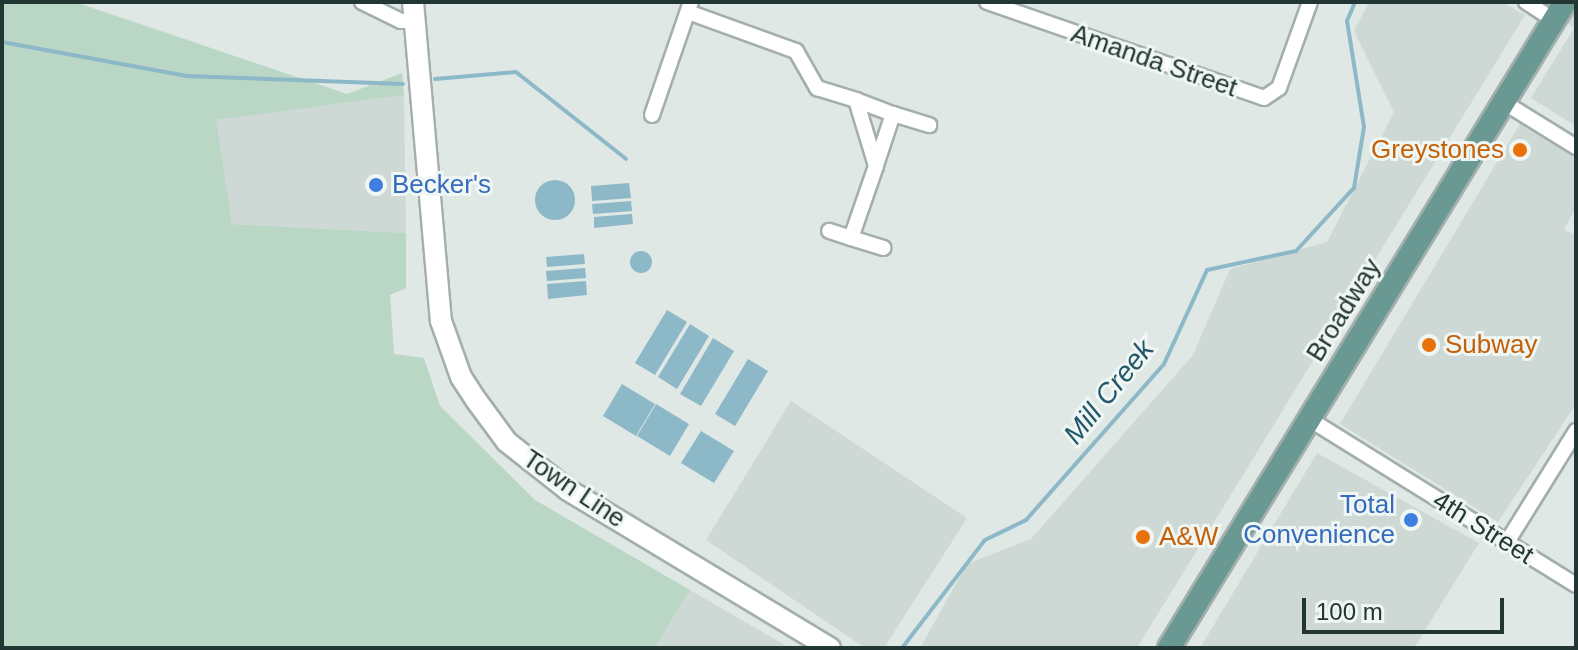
<!DOCTYPE html>
<html>
<head>
<meta charset="utf-8">
<style>
	body { margin:0 }
	#map { position:relative; width:1578px; height:650px; overflow:hidden; background:#dfe8e5; font-family:Arial,sans-serif }
	div>[style] { position:absolute }
	[style*='--x'] { left:calc(var(--x)*1px); top:calc(var(--y)*1px); width:calc(var(--w)*1px); rotate:calc(var(--a)*1deg) }
	.built>* { inset:0; background:#ced8d5 }
	.green>* { inset:0; background:#bad7c6 }
	.water>* { inset:0; background:#8db8c8 }
	.round { border-radius:50% }
	.stream>* { height:4px; margin:-2px; padding:0 2px; transform-origin:2px; border-radius:2px; background:#8db8c8 }
	.roads { filter:drop-shadow(2px 0 #a3afac) drop-shadow(-2px 0 #a3afac) drop-shadow(0 2px #a3afac) drop-shadow(0 -2px #a3afac) }
	.minor>* { height:14px; margin:-7px; padding:0 7px; transform-origin:7px; border-radius:7px; background:#fff }
	.secondary>* { height:20px; margin:-10px; padding:0 10px; transform-origin:10px; border-radius:10px; background:#fff }
	.primary>* { height:22px; margin:-11px; padding:0 11px; transform-origin:11px; border-radius:11px; background:#699992 }
	.dots>* { width:22px; height:22px; translate:-50% -50%; box-sizing:border-box; border:4px solid #eff6f3; border-radius:50% }
	span { translate:-50% -50%; white-space:nowrap; text-align:center; line-height:1.15; -webkit-text-stroke:6px #eff6f3; paint-order:stroke }
	.street-label { font-size:26px; color:#223633 }
	.food-label { font-size:26px; color:#c56008 }
	.right { translate:-100% -50%; text-align:right }
	.left { translate:0 -50%; text-align:left }
	.shop-label { font-size:26px; color:#366cbe }
	.water-label { font-size:28px; color:#24576b; font-style:italic }
	.frame { position:absolute; inset:0; border:4px solid #223633; pointer-events:none }
	.scale { position:absolute; left:1302px; top:598px; width:202px; height:36px; box-sizing:border-box; border:4px solid #223633; border-top:0; padding-left:10px; font-size:24px; line-height:28px; white-space:nowrap; color:#223633; -webkit-text-stroke:6px #eff6f3; paint-order:stroke }
</style>
</head>
<body>
<div id="map">
	<div class="built">
		<div style="clip-path:polygon(1369px 2px,1502px 2px,1525px 15px,1137px 648px,920px 648px,967px 564px,1031px 539px,1193px 355px,1230px 269px,1327px 242px,1394px 112px,1354px 31px)"></div>
		<div style="clip-path:polygon(1538px 2px,1576px 2px,1576px 126px,1531px 98px,1574px 28px)"></div>
		<div style="clip-path:polygon(404px 95px,406px 233px,232px 224px,215px 120px)"></div>
		<div style="clip-path:polygon(1520px 124px,1576px 158px,1576px 208px,1564px 229px,1576px 236px,1576px 404px,1498px 522px,1340px 424px)"></div>
		<div style="clip-path:polygon(791px 401px,967px 518px,884px 648px,865px 648px,706px 540px)"></div>
		<div style="clip-path:polygon(1317px 453px,1479px 543px,1414px 648px,1200px 648px)"></div>
		<div style="clip-path:polygon(690px 590px,790px 648px,655px 648px)"></div>
	</div>
	<div class="green">
		<div style="clip-path:polygon(2px 2px,75px 2px,347px 94px,402px 73px,404px 95px,216px 120px,232px 224px,406px 233px,406px 288px,390px 295px,394px 354px,424px 358px,440px 406px,535px 500px,690px 590px,655px 648px,2px 648px)"></div>
	</div>
	<div class="water">
		<div class="round" style="left:535px;top:180px;width:40px;height:40px"></div>
		<div style="clip-path:polygon(629px 183px,631px 198px,592px 201px,591px 186px)"></div>
		<div style="clip-path:polygon(631px 201px,632px 211px,593px 214px,592px 204px)"></div>
		<div style="clip-path:polygon(632px 214px,633px 224px,594px 228px,594px 217px)"></div>
		<div class="round" style="left:630px;top:251px;width:22px;height:22px"></div>
		<div style="clip-path:polygon(584px 254px,585px 264px,547px 267px,546px 257px)"></div>
		<div style="clip-path:polygon(585px 268px,586px 278px,547px 281px,546px 271px)"></div>
		<div style="clip-path:polygon(586px 281px,587px 295px,548px 299px,547px 284px)"></div>
		<div style="clip-path:polygon(667px 310px,687px 322px,655px 375px,635px 363px)"></div>
		<div style="clip-path:polygon(690px 324px,709px 336px,677px 389px,658px 377px)"></div>
		<div style="clip-path:polygon(713px 338px,734px 351px,701px 406px,680px 394px)"></div>
		<div style="clip-path:polygon(748px 359px,768px 371px,735px 426px,715px 414px)"></div>
		<div style="clip-path:polygon(622px 384px,655px 404px,636px 436px,603px 416px)"></div>
		<div style="clip-path:polygon(656px 404px,689px 424px,670px 456px,637px 436px)"></div>
		<div style="clip-path:polygon(701px 431px,734px 451px,714px 483px,681px 463px)"></div>
	</div>
	<div class="stream">
		<div style="--x:2;--y:42;--w:188;--a:10.4"></div>
		<div style="--x:187;--y:76;--w:216;--a:2.1"></div>
		<div style="--x:435;--y:79;--w:81;--a:-4.9"></div>
		<div style="--x:516;--y:72;--w:140;--a:38.3"></div>
		<div style="--x:902;--y:648;--w:136;--a:-52.5"></div>
		<div style="--x:985;--y:540;--w:46;--a:-26"></div>
		<div style="--x:1026;--y:520;--w:208;--a:-48.5"></div>
		<div style="--x:1164;--y:364;--w:103;--a:-65.4"></div>
		<div style="--x:1207;--y:270;--w:91;--a:-12.1"></div>
		<div style="--x:1296;--y:251;--w:86;--a:-47.4"></div>
		<div style="--x:1354;--y:188;--w:62;--a:-80.7"></div>
		<div style="--x:1364;--y:127;--w:107;--a:-99.1"></div>
		<div style="--x:1347;--y:21;--w:21;--a:-67"></div>
	</div>
	<div class="roads">
		<div class="minor">
			<div style="--x:362;--y:2;--w:43;--a:26"></div>
			<div style="--x:401;--y:21;--w:13;--a:0"></div>
			<div style="--x:987;--y:2;--w:293;--a:19.1"></div>
			<div style="--x:1264;--y:98;--w:18;--a:-34"></div>
			<div style="--x:1279;--y:88;--w:91;--a:-70.2"></div>
			<div style="--x:1526;--y:2;--w:33;--a:33"></div>
			<div style="--x:688;--y:12;--w:115;--a:19.9"></div>
			<div style="--x:796;--y:51;--w:43;--a:60.4"></div>
			<div style="--x:817;--y:88;--w:41;--a:17.1"></div>
			<div style="--x:856;--y:100;--w:69;--a:73.1"></div>
			<div style="--x:876;--y:166;--w:76;--a:109.1"></div>
			<div style="--x:851;--y:238;--w:23;--a:-162"></div>
			<div style="--x:856;--y:100;--w:40;--a:21"></div>
			<div style="--x:893;--y:114;--w:54;--a:108.4"></div>
			<div style="--x:1505;--y:103;--w:84;--a:31.8"></div>
			<div style="--x:893;--y:114;--w:38;--a:17"></div>
			<div style="--x:652;--y:115;--w:120;--a:-71"></div>
			<div style="--x:851;--y:238;--w:34;--a:17"></div>
			<div style="--x:1309;--y:419;--w:314;--a:31.9"></div>
			<div style="--x:1507;--y:542;--w:131;--a:-58.1"></div>
		</div>
		<div class="secondary">
			<div style="--x:413;--y:2;--w:320;--a:85"></div>
			<div style="--x:441;--y:321;--w:59;--a:70.3"></div>
			<div style="--x:461;--y:377;--w:27;--a:57"></div>
			<div style="--x:476;--y:400;--w:52;--a:53.6"></div>
			<div style="--x:507;--y:442;--w:78;--a:38.2"></div>
			<div style="--x:568;--y:490;--w:306;--a:31.1"></div>
		</div>
		<div class="primary">
			<div style="--x:1169;--y:648;--w:758;--a:-58.49"></div>
		</div>
	</div>
	<div class="dots">
		<div style="left:1520px;top:150px;background:#e8710a"></div>
		<div style="left:376px;top:185px;background:#3f7fe0"></div>
		<div style="left:1429px;top:345px;background:#e8710a"></div>
		<div style="left:1411px;top:520px;background:#3f7fe0"></div>
		<div style="left:1143px;top:537px;background:#e8710a"></div>
	</div>
	<div class="street-label">
		<span style="left:1154px;top:61px;rotate:19deg">Amanda Street</span>
		<span style="left:1344px;top:310px;rotate:-58deg">Broadway</span>
		<span style="left:574px;top:489px;rotate:34deg">Town Line</span>
		<span style="left:1483px;top:528px;rotate:32deg">4th Street</span>
	</div>
	<div class="food-label">
		<span class="right" style="left:1504px;top:150px">Greystones</span>
		<span class="left" style="left:1445px;top:345px">Subway</span>
		<span class="left" style="left:1159px;top:537px">A&amp;W</span>
	</div>
	<div class="shop-label">
		<span class="left" style="left:392px;top:185px">Becker's</span>
		<span class="right" style="left:1395px;top:520px">Total<br>Convenience</span>
	</div>
	<div class="water-label">
		<span style="left:1109px;top:392px;rotate:-51deg">Mill Creek</span>
	</div>
	<div class="frame"></div>
	<div class="scale">100 m</div>
</div>
</body>
</html>
